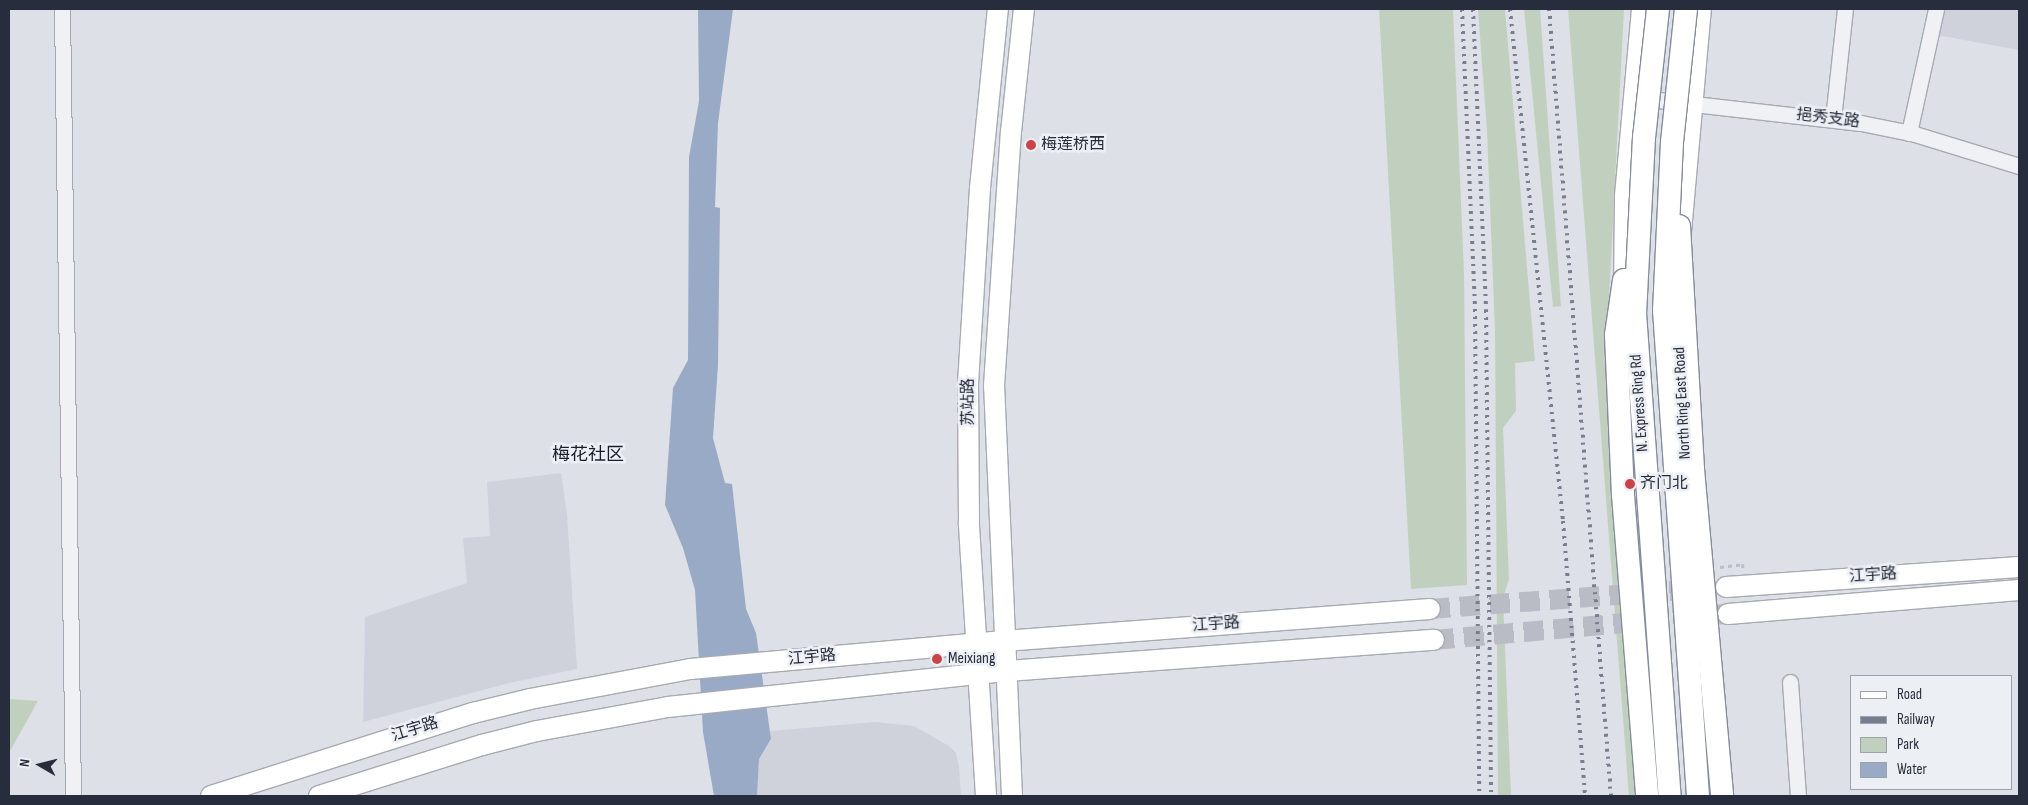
<!DOCTYPE html>
<html>
<head>
<meta charset="utf-8">
<style>
	body { margin:0 }
	#map { position:relative; width:2028px; height:805px; overflow:hidden; background:#dde0e6; font-family:"Sofia Sans Condensed","Noto Sans SC",sans-serif }
	div>[style] { position:absolute }
	[style*='--x'] { left:calc(var(--x)*1px); top:calc(var(--y)*1px); width:calc(var(--w)*1px); rotate:calc(var(--a)*1deg) }
	.built>* { inset:0; background:#cfd2db }
	.green>* { inset:0; background:#c1d0be }
	.water>* { inset:0; background:#98aac6 }
	.major-tunnel>* { height:20px; margin-top:-10px; transform-origin:0; background:repeating-linear-gradient(90deg,#b9bcc4 0 20px,transparent 0 30px) }
	.path>* { height:2.5px; margin-top:-1.25px; transform-origin:0; background:repeating-linear-gradient(90deg,#bbbec5 0 4px,transparent 0 8px) }
	.roads { filter:drop-shadow(1px 0 #a6aab3) drop-shadow(-1px 0 #a6aab3) drop-shadow(0 1px #a6aab3) drop-shadow(0 -1px #a6aab3) }
	.minor>* { height:15px; margin:-7.5px; padding:0 7.5px; transform-origin:7.5px; border-radius:7.5px; background:#eff1f5 }
	.major>* { height:20px; margin:-10px; padding:0 10px; transform-origin:10px; border-radius:10px; background:#fff }
	.rail>* { height:4px; margin-top:-2px; transform-origin:0; background:repeating-linear-gradient(90deg,#777e90 0 2.5px,transparent 0 7.5px) }
	.bridges { filter:drop-shadow(1px 0 #858c9d) drop-shadow(-1px 0 #858c9d) drop-shadow(0 1px #858c9d) drop-shadow(0 -1px #858c9d) }
	.highway-bridge>* { height:22px; margin:-11px; padding:0 11px; transform-origin:11px; border-radius:11px; background:#fff }
	.dots>* { width:14px; height:14px; translate:-50% -50%; box-sizing:border-box; border:2px solid #eceff4; border-radius:50% }
	span { translate:-50% -50%; white-space:nowrap; text-align:center; line-height:1.15; -webkit-text-stroke:5px #eceff4; paint-order:stroke }
	.street-label { font-size:16px; color:#272d3c }
	.poi-label { font-size:16px; color:#272d3c }
	.left { translate:0 -50%; text-align:left }
	.neighbourhood-label { font-size:18px; color:#191e2d }
	.frame { position:absolute; inset:0; border:10px solid #272d3c; pointer-events:none }
	.legend { position:absolute; left:1850px; top:675px; width:162px; height:115px; box-sizing:border-box; background:#eceff4; border:1px solid #9da1aa; margin:0; padding:6px 9px; list-style:none; font-size:15px; color:#272d3c }
	.legend li { display:flex; align-items:center; gap:10px; height:25px }
	.legend b { width:25px; border:1px solid #9da1aa }
	.north { position:absolute; left:15px; top:740px; width:50px; height:50px; -webkit-text-stroke:4px #eceff4; paint-order:stroke; rotate:278deg; font-size:14px; font-weight:700; line-height:20px; text-align:center; color:#272d3c }
	.north::after { content:''; display:block; margin:auto; width:18px; height:22px; background:#272d3c; clip-path:polygon(50% 0,100% 100%,50% 72%,0 100%) }
</style>
</head>
<body>
<div id="map">
	<div class="built">
		<div style="clip-path:polygon(1944px 9px,2019px 9px,2019px 50px,1937px 35px)"></div>
		<div style="clip-path:polygon(561px 473px,567px 514px,577px 669px,509px 683px,363px 722px,365px 617px,467px 583px,463px 538px,490px 536px,487px 482px)"></div>
		<div style="clip-path:polygon(875px 722px,914px 726px,949px 746px,956px 753px,959px 767px,961px 796px,757px 796px,759px 759px,771px 740px,770px 731px)"></div>
	</div>
	<div class="green">
		<div style="clip-path:polygon(1379px 9px,1453px 9px,1464px 273px,1467px 585px,1411px 589px)"></div>
		<div style="clip-path:polygon(1478px 9px,1505px 9px,1535px 361px,1515px 363px,1516px 411px,1503px 428px,1509px 579px,1503px 598px,1511px 796px,1498px 796px,1495px 330px,1487px 131px)"></div>
		<div style="clip-path:polygon(1524px 9px,1540px 9px,1561px 306px,1553px 307px)"></div>
		<div style="clip-path:polygon(1568px 9px,1624px 9px,1608px 317px,1643px 796px,1629px 796px)"></div>
		<div style="clip-path:polygon(9px 699px,38px 701px,9px 753px)"></div>
	</div>
	<div class="water">
		<div style="clip-path:polygon(698px 9px,733px 9px,718px 123px,715px 207px,720px 208px,718px 365px,713px 438px,725px 483px,732px 484px,746px 609px,756px 633px,771px 739px,759px 759px,757px 796px,714px 796px,703px 732px,695px 590px,683px 548px,665px 505px,673px 388px,688px 360px,689px 157px,699px 101px)"></div>
	</div>
	<div class="major-tunnel">
		<div style="--x:1430;--y:609;--w:270;--a:-4.3"></div>
		<div style="--x:1434;--y:640;--w:295;--a:-5.1"></div>
	</div>
	<div class="path">
		<div style="--x:1720;--y:567;--w:23;--a:-7"></div>
		<div style="--x:1743;--y:564;--w:5;--a:90"></div>
	</div>
	<div class="roads">
		<div class="minor">
			<div style="--x:62;--y:9;--w:787;--a:89.2"></div>
			<div style="--x:1641;--y:98;--w:221;--a:6.5"></div>
			<div style="--x:1861;--y:123;--w:55;--a:11.5"></div>
			<div style="--x:1915;--y:134;--w:109;--a:17.1"></div>
			<div style="--x:1833;--y:119;--w:111;--a:-83.8"></div>
			<div style="--x:1909;--y:133;--w:127;--a:-77.7"></div>
			<div style="--x:1790;--y:682;--w:114;--a:86"></div>
		</div>
		<div class="major">
			<div style="--x:1680;--y:243;--w:235;--a:-84.9"></div>
			<div style="--x:1624;--y:296;--w:100;--a:-89.4"></div>
			<div style="--x:1625;--y:196;--w:188;--a:-84.8"></div>
			<div style="--x:1726;--y:587;--w:294;--a:-3.9"></div>
			<div style="--x:1728;--y:614;--w:292;--a:-4.7"></div>
			<div style="--x:211;--y:796;--w:275;--a:-17.6"></div>
			<div style="--x:473;--y:713;--w:59;--a:-13.8"></div>
			<div style="--x:530;--y:699;--w:163;--a:-10.6"></div>
			<div style="--x:690;--y:669;--w:315;--a:-5.1"></div>
			<div style="--x:1004;--y:641;--w:427;--a:-4.3"></div>
			<div style="--x:319;--y:796;--w:171;--a:-17.4"></div>
			<div style="--x:482;--y:745;--w:57;--a:-14.3"></div>
			<div style="--x:537;--y:731;--w:133;--a:-10.4"></div>
			<div style="--x:668;--y:707;--w:341;--a:-6.1"></div>
			<div style="--x:1007;--y:671;--w:428;--a:-4.2"></div>
			<div style="--x:986;--y:796;--w:275;--a:-93.6"></div>
			<div style="--x:969;--y:522;--w:138;--a:-90.4"></div>
			<div style="--x:968;--y:384;--w:196;--a:-86.5"></div>
			<div style="--x:980;--y:188;--w:180;--a:-84.3"></div>
			<div style="--x:1012;--y:796;--w:410;--a:-92.5"></div>
			<div style="--x:994;--y:386;--w:255;--a:-86.2"></div>
			<div style="--x:1011;--y:132;--w:124;--a:-84"></div>
		</div>
	</div>
	<div class="rail">
		<div style="--x:1462;--y:9;--w:300;--a:87.5"></div>
		<div style="--x:1475;--y:309;--w:487;--a:89.5"></div>
		<div style="--x:1473;--y:9;--w:301;--a:87.5"></div>
		<div style="--x:1486;--y:310;--w:486;--a:89.4"></div>
		<div style="--x:1510;--y:9;--w:515;--a:84.09"></div>
		<div style="--x:1563;--y:521;--w:276;--a:85.4"></div>
		<div style="--x:1549;--y:9;--w:789;--a:85.5"></div>
	</div>
	<div class="bridges">
		<div class="highway-bridge">
			<div style="--x:1658;--y:9;--w:129;--a:96.2"></div>
			<div style="--x:1644;--y:137;--w:176;--a:92.9"></div>
			<div style="--x:1635;--y:313;--w:484;--a:85.9"></div>
			<div style="--x:1686;--y:9;--w:134;--a:96"></div>
			<div style="--x:1672;--y:142;--w:168;--a:92.7"></div>
			<div style="--x:1664;--y:310;--w:487;--a:86"></div>
			<div style="--x:1679;--y:226;--w:243;--a:86.7"></div>
			<div style="--x:1693;--y:469;--w:328;--a:84.9"></div>
			<div style="--x:1624;--y:280;--w:56;--a:98.3"></div>
			<div style="--x:1616;--y:335;--w:160;--a:87.5"></div>
			<div style="--x:1623;--y:495;--w:302;--a:85.4"></div>
		</div>
	</div>
	<div class="dots">
		<div style="left:1031px;top:145px;background:#ca434a"></div>
		<div style="left:1630px;top:484px;background:#ca434a"></div>
		<div style="left:937px;top:659px;background:#ca434a"></div>
	</div>
	<div class="street-label">
		<span style="left:1828px;top:119px;rotate:7deg">挹秀支路</span>
		<span style="left:969px;top:402px;rotate:-90deg">苏站路</span>
		<span style="left:1640px;top:403px;rotate:-94deg">N. Express Ring Rd</span>
		<span style="left:1683px;top:403px;rotate:-93deg">North Ring East Road</span>
		<span style="left:1873px;top:576px;rotate:-4deg">江宇路</span>
		<span style="left:1216px;top:625px;rotate:-4deg">江宇路</span>
		<span style="left:812px;top:658px;rotate:-5deg">江宇路</span>
		<span style="left:415px;top:730px;rotate:-17deg">江宇路</span>
	</div>
	<div class="poi-label">
		<span class="left" style="left:1041px;top:145px">梅莲桥西</span>
		<span class="left" style="left:1640px;top:484px">齐门北</span>
		<span class="left" style="left:948px;top:659px">Meixiang</span>
	</div>
	<div class="neighbourhood-label">
		<span style="left:588px;top:455px">梅花社区</span>
	</div>
	<div class="frame"></div>
	<ul class="legend">
	<li><b style="height:6px;background:#fff"></b>Road</li>
	<li><b style="height:6px;background:#777e90"></b>Railway</li>
	<li><b style="height:14px;background:#c1d0be"></b>Park</li>
	<li><b style="height:14px;background:#98aac6"></b>Water</li>
	</ul>
	<div class="north">N</div>
</div>
</body>
</html>
